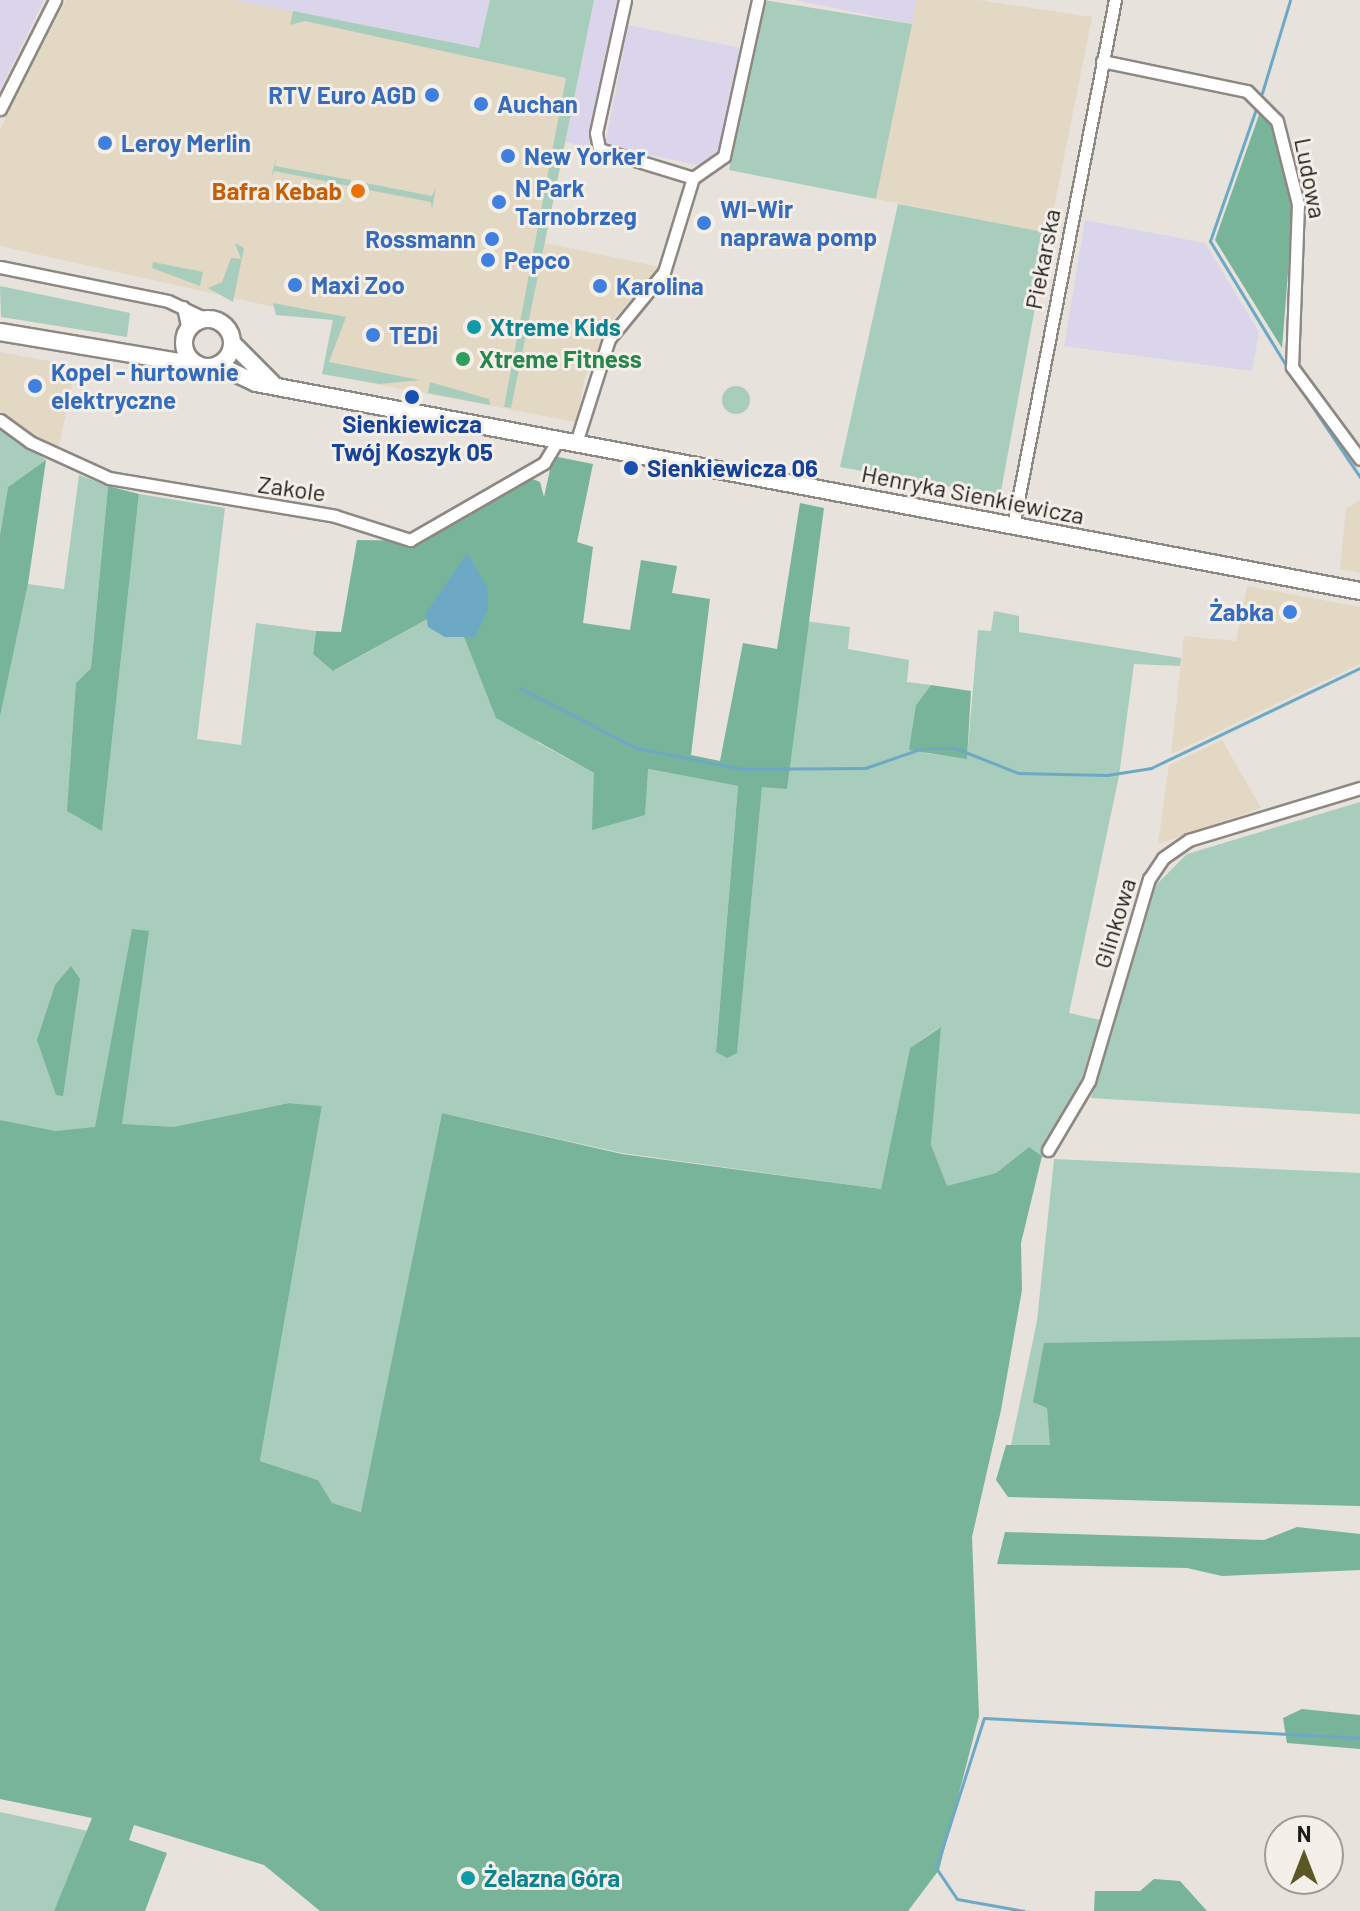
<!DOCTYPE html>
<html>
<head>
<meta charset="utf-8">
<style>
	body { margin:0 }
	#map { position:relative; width:1360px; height:1911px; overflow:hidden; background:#e7e2dc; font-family:Barlow,sans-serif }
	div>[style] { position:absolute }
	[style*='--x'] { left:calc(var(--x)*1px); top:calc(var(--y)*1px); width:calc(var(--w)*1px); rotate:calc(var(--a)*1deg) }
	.commercial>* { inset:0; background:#e2d8c3 }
	.industrial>* { inset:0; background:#dad5eb }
	.green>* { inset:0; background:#a9cdbc }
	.round { border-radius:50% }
	.forest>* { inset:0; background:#77b499 }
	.water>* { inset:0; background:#6da9c5 }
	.stream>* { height:3px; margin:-1.5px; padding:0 1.5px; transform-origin:1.5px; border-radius:1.5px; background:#6da9c5 }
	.roads { filter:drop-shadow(2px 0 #8e8883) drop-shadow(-2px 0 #8e8883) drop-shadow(0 2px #8e8883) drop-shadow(0 -2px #8e8883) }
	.minor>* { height:11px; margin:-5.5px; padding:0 5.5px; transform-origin:5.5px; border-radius:5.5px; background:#fff }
	.secondary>* { height:16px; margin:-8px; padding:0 8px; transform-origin:8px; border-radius:8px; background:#fff }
	.secondary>.ring { margin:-8px; padding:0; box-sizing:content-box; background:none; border:16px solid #fff; border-radius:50% }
	.dots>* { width:22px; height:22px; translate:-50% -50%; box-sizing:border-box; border:4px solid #f5efe9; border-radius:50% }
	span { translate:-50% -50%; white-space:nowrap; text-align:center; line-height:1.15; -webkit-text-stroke:6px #f5efe9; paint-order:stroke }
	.shop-label { font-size:24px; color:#366cbe; font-weight:700 }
	.right { translate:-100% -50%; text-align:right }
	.left { translate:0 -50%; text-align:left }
	.street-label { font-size:24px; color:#1e1c1a }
	.food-label { font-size:24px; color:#c56008; font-weight:700 }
	.culture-label { font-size:24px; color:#0d838f; font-weight:700 }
	.leisure-label { font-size:24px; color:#27864d; font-weight:700 }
	.transit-label { font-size:24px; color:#164399; font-weight:700 }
	.north { position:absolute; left:1264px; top:1815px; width:80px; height:80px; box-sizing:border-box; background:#f5efe9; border:2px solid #9f9b96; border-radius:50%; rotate:0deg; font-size:22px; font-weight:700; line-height:32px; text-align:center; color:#1e1c1a }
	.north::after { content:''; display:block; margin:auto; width:28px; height:36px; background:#5b5825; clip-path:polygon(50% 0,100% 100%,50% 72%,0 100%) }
</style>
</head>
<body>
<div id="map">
	<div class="commercial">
		<div style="clip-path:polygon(66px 0,234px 0,479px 48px,594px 0,545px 243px,660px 267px,610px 323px,585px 378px,576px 422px,322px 374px,332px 320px,0 246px,0 129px)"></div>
		<div style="clip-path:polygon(916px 0,978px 0,1092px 17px,1049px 233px,876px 199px)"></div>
		<div style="clip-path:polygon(0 352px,76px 366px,58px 450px,0 411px)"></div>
		<div style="clip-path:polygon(1360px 500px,1360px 573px,1340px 569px,1346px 509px)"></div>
		<div style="clip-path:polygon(1247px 586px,1360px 607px,1360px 664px,1171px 754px,1184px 636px,1236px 641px)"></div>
		<div style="clip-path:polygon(1222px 740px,1261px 808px,1158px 844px,1169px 765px)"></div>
	</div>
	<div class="industrial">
		<div style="clip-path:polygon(0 0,44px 0,0 90px)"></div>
		<div style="clip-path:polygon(234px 0,490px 0,480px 49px)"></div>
		<div style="clip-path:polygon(594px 0,619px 0,589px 147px,565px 142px)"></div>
		<div style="clip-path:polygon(795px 0,916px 0,912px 24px)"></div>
		<div style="clip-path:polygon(628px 25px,740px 48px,717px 161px,709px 167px,605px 146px)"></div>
		<div style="clip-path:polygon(1085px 220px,1205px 243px,1259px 332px,1252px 371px,1064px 346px)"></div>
	</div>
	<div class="green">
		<div style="clip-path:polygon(490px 0,594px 0,511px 408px,504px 407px,566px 78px,305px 21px,290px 25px,293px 11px,479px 48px)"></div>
		<div style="clip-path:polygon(764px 0,912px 24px,876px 199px,729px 170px)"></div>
		<div style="clip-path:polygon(276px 157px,275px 166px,351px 180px,350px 186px,274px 171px,271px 179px)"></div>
		<div style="clip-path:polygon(355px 181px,432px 196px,436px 188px,432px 209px,431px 202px,353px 187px)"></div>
		<div style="clip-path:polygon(898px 204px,1049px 233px,1000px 496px,840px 467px)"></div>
		<div style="clip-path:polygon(235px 243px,244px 248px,233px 302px,208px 288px,222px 282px,231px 258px,241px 259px)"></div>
		<div style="clip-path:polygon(153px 262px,203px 272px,200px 286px,152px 268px)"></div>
		<div style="clip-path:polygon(0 286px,130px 313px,127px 337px,1px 317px)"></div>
		<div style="clip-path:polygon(273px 303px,346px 317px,329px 362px,420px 380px,380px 384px,322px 374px,333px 320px,276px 315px)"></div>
		<div style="clip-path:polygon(430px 382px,489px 399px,490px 405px,428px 393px)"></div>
		<div class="round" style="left:722px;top:386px;width:28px;height:28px"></div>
		<div style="clip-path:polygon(0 427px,46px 460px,8px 487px,0 535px)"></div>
		<div style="clip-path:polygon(79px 475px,108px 486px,91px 668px,76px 683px,102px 830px,139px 494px,225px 508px,197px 739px,241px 745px,256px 623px,316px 631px,313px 654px,334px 671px,444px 610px,464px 615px,537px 742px,594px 773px,647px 769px,738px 786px,716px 1052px,737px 1052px,762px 786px,787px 789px,805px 621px,850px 627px,848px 649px,909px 660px,907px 682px,931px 685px,916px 705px,925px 753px,967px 758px,978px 630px,991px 631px,994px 611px,1019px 616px,1019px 632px,1181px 658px,1180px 666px,1134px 664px,1119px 776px,1069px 1013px,1100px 1020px,1082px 1078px,1042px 1156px,1029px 1147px,996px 1173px,947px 1187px,931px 1146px,940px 1027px,910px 1048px,881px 1189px,622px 1153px,442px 1113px,362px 1512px,331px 1503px,318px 1480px,260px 1461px,322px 1106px,289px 1103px,173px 1127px,56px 1131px,0 1120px,0 717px,28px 584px,64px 589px)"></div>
		<div style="clip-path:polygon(1360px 802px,1360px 1114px,1091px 1098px,1154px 887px,1187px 854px)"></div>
		<div style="clip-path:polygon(1054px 1159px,1360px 1173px,1360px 1337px,1259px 1343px,1047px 1408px,1051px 1445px,1011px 1445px,1037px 1321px)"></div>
		<div style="clip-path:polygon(0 1812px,88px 1831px,54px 1911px,0 1911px)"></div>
	</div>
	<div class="forest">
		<div style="clip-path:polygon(1260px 112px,1273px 125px,1293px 209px,1282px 348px,1215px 240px)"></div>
		<div style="clip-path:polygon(553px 456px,593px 464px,577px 542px,593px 547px,583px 623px,630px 630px,641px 560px,677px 566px,672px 593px,710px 599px,691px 755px,720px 761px,743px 643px,777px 649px,800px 503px,824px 508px,787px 789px,762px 787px,737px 1053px,727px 1058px,716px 1052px,738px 786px,648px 769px,645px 815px,592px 830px,594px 773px,496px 718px,465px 639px,444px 610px,333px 671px,313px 654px,316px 631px,341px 632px,357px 540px,423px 541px,530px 478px,540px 482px,544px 497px)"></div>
		<div style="clip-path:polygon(46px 460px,28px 584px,0 717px,0 535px,8px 487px)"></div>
		<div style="clip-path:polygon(108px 486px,139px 494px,102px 831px,67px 811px,76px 683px,91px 668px)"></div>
		<div style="clip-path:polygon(931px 685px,971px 691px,967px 759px,909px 750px,916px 705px)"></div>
		<div style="clip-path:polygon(132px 929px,149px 931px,122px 1124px,173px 1127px,289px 1103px,322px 1106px,260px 1461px,318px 1480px,332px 1503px,361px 1512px,442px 1113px,622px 1154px,881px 1189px,910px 1048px,941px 1027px,931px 1145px,947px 1186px,996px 1173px,1029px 1147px,1042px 1156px,1021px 1243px,1022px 1290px,1001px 1410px,972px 1537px,979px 1716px,939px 1870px,908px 1911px,320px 1911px,264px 1865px,134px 1825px,129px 1840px,167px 1853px,145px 1911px,54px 1911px,92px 1818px,0 1799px,0 1120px,56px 1131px,95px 1127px)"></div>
		<div style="clip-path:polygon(71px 966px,80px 979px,63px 1096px,56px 1095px,37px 1040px,55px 985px)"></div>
		<div style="clip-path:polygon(1360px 1337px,1360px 1506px,1008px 1497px,996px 1480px,1006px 1445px,1050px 1445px,1047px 1408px,1033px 1402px,1044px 1343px)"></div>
		<div style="clip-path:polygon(1297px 1527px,1360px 1534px,1360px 1570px,1222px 1576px,1187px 1568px,997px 1564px,1005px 1532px,1264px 1540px)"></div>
		<div style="clip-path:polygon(1302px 1709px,1360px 1715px,1360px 1749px,1287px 1743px,1283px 1718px)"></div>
		<div style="clip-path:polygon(1154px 1879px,1180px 1881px,1207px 1911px,1094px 1911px,1095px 1891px,1140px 1891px)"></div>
	</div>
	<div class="water">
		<div style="clip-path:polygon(467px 553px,487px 587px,488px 609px,475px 637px,445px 637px,428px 627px,426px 613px)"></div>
	</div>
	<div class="stream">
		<div style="--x:1262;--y:93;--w:97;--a:-73.2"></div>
		<div style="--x:1257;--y:106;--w:143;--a:109.2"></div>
		<div style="--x:1210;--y:241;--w:148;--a:58.6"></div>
		<div style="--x:1295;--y:381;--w:116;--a:55.9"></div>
		<div style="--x:520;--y:688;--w:131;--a:27.3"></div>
		<div style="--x:636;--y:748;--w:109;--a:11.1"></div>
		<div style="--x:743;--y:769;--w:122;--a:-0.5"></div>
		<div style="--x:865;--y:768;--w:61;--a:-19"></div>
		<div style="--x:923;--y:748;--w:32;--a:0"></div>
		<div style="--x:955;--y:748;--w:68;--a:21.6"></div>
		<div style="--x:1018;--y:773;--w:89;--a:1.3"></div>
		<div style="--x:1107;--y:775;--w:45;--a:-9"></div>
		<div style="--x:1151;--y:768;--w:232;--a:-25.6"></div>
		<div style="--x:1024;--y:1911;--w:68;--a:-169.8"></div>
		<div style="--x:957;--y:1899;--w:37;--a:-124"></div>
		<div style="--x:936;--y:1868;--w:157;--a:-72.3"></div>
		<div style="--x:984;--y:1718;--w:377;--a:3"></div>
	</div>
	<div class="roads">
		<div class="minor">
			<div style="--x:625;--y:0;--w:136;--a:102.3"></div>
			<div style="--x:596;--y:133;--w:16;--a:79"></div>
			<div style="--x:599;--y:149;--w:98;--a:17.1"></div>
			<div style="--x:693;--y:178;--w:38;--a:-35"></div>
			<div style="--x:724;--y:156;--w:160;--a:-77.7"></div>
			<div style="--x:1102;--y:61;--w:148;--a:11.7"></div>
			<div style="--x:1247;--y:91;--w:42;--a:45"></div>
			<div style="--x:1277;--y:121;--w:86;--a:75.8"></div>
			<div style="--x:1298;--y:204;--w:163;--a:92.1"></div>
			<div style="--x:1292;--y:367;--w:114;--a:53.5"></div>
			<div style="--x:0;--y:109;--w:122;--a:-63.2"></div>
			<div style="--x:0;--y:267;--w:171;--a:11.4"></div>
			<div style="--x:168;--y:301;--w:42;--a:25.3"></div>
			<div style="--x:183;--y:307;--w:24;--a:78"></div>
			<div style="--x:0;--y:420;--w:37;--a:36"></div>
			<div style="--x:30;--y:442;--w:87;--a:24.5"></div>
			<div style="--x:109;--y:478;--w:229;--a:9.5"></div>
			<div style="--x:335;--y:516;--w:79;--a:17.7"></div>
			<div style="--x:410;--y:540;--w:155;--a:-29.9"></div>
			<div style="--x:544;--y:463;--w:27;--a:-59"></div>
			<div style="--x:576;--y:443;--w:109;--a:-72.4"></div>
			<div style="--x:609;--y:339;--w:87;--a:-50.6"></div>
			<div style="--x:664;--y:272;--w:98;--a:-72.9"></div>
			<div style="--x:1013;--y:526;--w:536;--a:-79.03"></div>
			<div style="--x:1048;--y:1150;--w:80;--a:-59.3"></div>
			<div style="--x:1089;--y:1081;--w:211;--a:-73.5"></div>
			<div style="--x:1149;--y:879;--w:25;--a:-56"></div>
			<div style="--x:1163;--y:858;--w:32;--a:-35"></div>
			<div style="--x:1189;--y:840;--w:179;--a:-16.9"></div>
		</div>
		<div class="secondary">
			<div class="ring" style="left:184px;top:319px;width:32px;height:32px"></div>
			<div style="--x:0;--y:332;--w:201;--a:9.5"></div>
			<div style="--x:233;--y:344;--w:55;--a:45"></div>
			<div style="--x:218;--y:365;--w:42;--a:25.3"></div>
			<div style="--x:256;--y:383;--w:1123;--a:10.67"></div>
		</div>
	</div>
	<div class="dots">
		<div style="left:432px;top:95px;background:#3f7fe0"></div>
		<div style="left:481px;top:104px;background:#3f7fe0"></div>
		<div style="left:105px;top:143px;background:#3f7fe0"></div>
		<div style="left:508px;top:156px;background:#3f7fe0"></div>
		<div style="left:358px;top:191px;background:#e8710a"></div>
		<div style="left:499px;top:202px;background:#3f7fe0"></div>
		<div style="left:704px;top:223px;background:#3f7fe0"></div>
		<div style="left:492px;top:239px;background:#3f7fe0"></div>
		<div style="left:488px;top:260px;background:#3f7fe0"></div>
		<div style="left:295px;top:285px;background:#3f7fe0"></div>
		<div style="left:600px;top:286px;background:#3f7fe0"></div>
		<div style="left:474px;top:327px;background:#0f9aa8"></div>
		<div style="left:373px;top:335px;background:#3f7fe0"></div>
		<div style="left:463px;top:359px;background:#2e9e5b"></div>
		<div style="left:35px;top:386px;background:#3f7fe0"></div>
		<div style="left:412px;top:397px;background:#1a4fb4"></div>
		<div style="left:631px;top:468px;background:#1a4fb4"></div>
		<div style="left:1290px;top:612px;background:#3f7fe0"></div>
		<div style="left:468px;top:1878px;background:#0f9aa8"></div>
	</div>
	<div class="shop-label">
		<span class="right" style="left:416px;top:95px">RTV Euro AGD</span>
		<span class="left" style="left:497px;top:104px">Auchan</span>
		<span class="left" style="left:121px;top:143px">Leroy Merlin</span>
		<span class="left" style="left:524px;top:156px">New Yorker</span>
		<span class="left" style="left:515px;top:202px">N Park<br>Tarnobrzeg</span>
		<span class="left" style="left:720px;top:223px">Wl-Wir<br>naprawa pomp</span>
		<span class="right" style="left:476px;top:239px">Rossmann</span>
		<span class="left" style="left:504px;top:260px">Pepco</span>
		<span class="left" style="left:311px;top:285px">Maxi Zoo</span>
		<span class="left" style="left:616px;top:286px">Karolina</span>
		<span class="left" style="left:389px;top:335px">TEDi</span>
		<span class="left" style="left:51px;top:386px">Kopel - hurtownie<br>elektryczne</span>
		<span class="right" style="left:1274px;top:612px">Żabka</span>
	</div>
	<div class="street-label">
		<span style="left:1311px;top:178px;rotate:79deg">Ludowa</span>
		<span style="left:1042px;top:259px;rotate:-79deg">Piekarska</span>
		<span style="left:292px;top:488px;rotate:8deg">Zakole</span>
		<span style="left:973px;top:494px;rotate:11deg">Henryka Sienkiewicza</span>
		<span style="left:1114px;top:923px;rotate:-73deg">Glinkowa</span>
	</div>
	<div class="food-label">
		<span class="right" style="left:342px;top:191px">Bafra Kebab</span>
	</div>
	<div class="culture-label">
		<span class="left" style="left:490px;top:327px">Xtreme Kids</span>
		<span class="left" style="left:484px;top:1878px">Żelazna Góra</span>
	</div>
	<div class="leisure-label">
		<span class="left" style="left:479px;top:359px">Xtreme Fitness</span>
	</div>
	<div class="transit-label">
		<span style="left:412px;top:438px">Sienkiewicza<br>Twój Koszyk 05</span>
		<span class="left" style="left:647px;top:468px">Sienkiewicza 06</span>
	</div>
	<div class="north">N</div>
</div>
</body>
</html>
